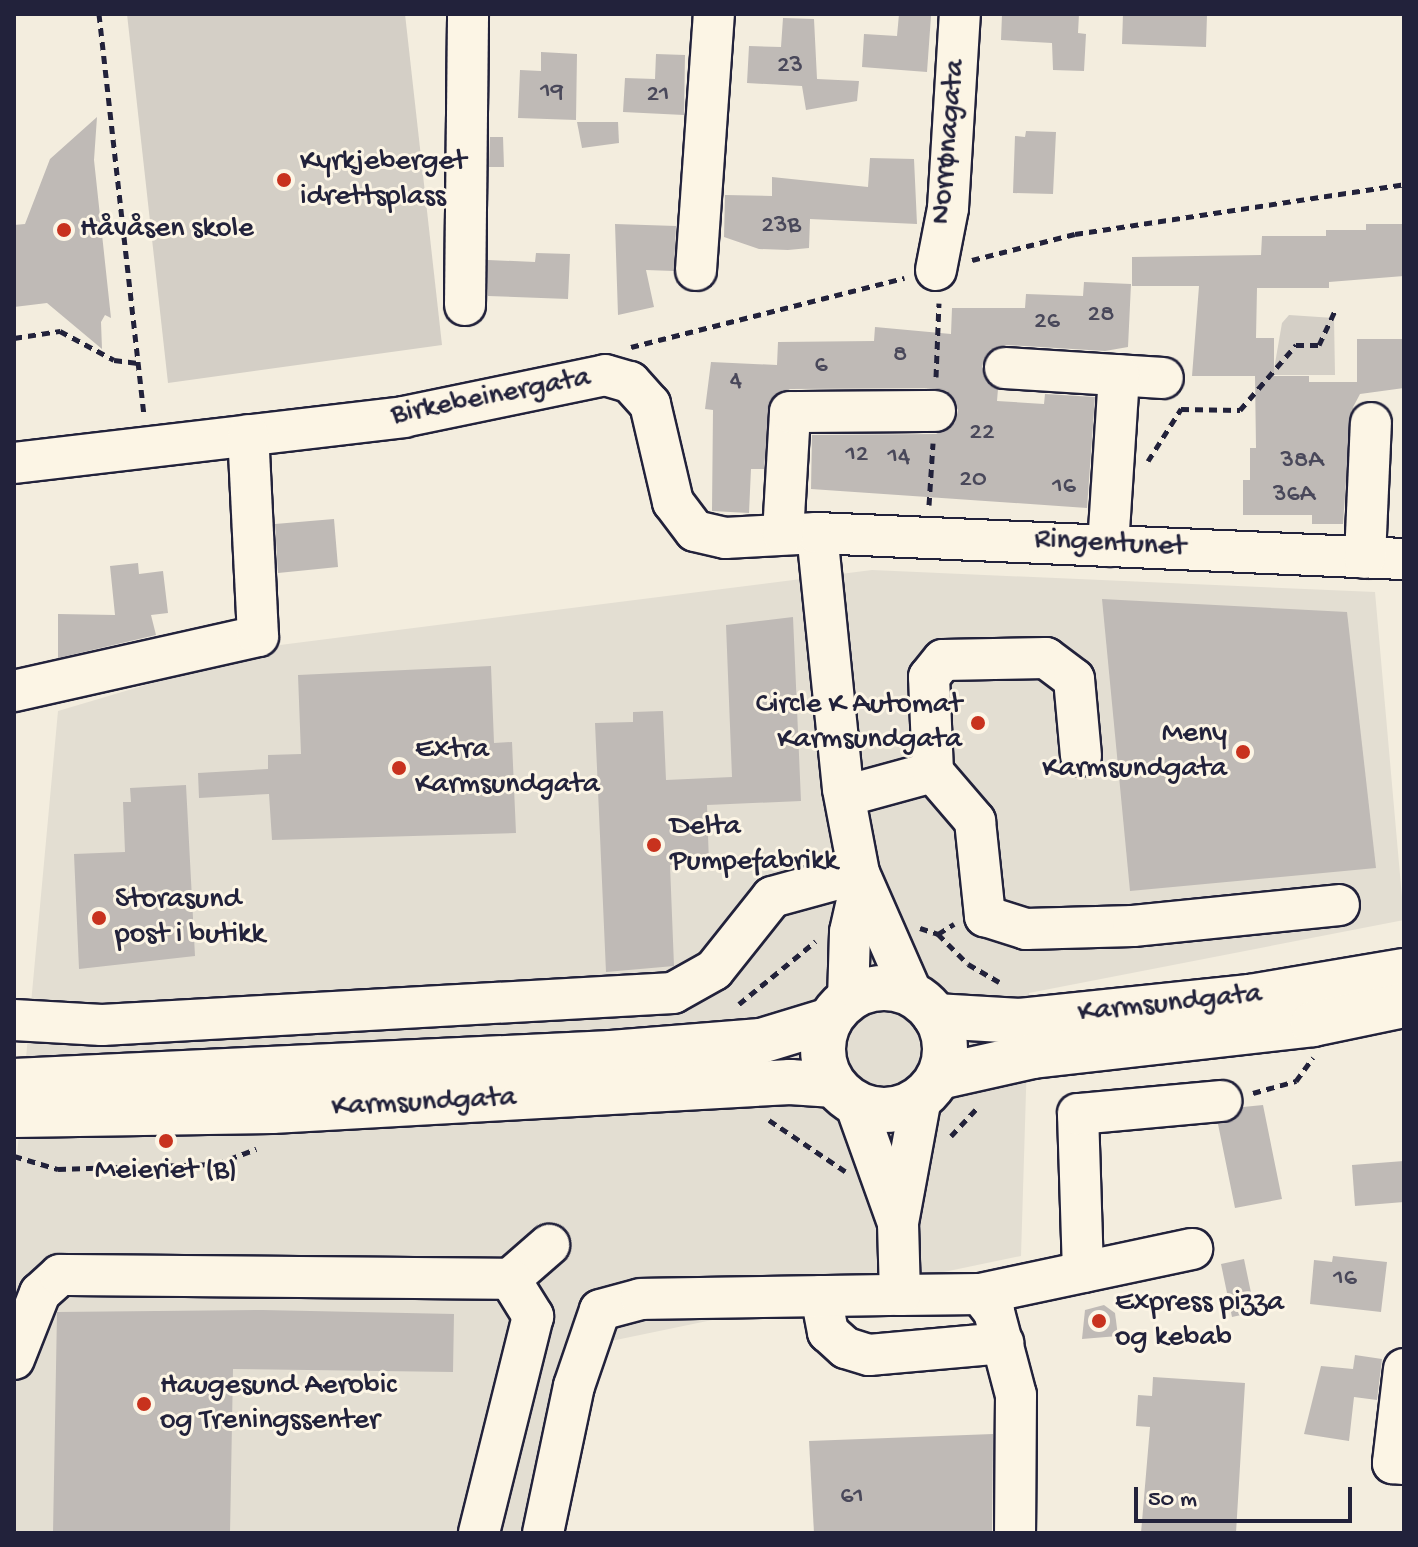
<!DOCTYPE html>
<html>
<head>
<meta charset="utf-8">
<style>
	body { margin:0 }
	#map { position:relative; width:1418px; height:1547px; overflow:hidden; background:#f3edde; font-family:"Gochi Hand",sans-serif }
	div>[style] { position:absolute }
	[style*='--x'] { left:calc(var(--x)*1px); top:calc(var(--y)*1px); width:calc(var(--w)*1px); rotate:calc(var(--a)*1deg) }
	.built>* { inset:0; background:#e3ded2 }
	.green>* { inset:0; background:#d4cfc6 }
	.building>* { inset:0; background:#bfbab6 }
	.path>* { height:5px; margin-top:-2.5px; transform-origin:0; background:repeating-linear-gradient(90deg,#22223b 0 8px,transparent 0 14px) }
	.roads { filter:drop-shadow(2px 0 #22223b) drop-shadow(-2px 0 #22223b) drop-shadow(0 2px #22223b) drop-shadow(0 -2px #22223b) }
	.minor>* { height:40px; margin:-20px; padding:0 20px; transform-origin:20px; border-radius:20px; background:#fcf5e5 }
	.major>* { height:44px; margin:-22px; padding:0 22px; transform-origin:22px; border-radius:22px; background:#fcf5e5 }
	.major>.ring { margin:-22px; padding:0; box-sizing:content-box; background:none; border:44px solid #fcf5e5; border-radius:50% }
	.dots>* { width:22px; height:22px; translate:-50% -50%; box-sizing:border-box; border:4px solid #fcf5e5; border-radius:50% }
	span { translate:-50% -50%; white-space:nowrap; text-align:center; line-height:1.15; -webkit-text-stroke:6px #fcf5e5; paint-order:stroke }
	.number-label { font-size:26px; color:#49485a }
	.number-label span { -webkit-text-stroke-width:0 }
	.street-label { font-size:30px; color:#22223b }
	.poi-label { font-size:30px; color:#22223b }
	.left { translate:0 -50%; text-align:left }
	.right { translate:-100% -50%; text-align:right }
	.frame { position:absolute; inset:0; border:16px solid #22223b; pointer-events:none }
	.scale { position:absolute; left:1134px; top:1487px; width:218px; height:36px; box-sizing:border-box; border:4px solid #22223b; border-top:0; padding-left:10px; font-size:24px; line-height:28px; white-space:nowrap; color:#22223b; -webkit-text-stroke:6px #fcf5e5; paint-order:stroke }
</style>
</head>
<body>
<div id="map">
	<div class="built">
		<div style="clip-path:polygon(872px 570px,1375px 592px,1404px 920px,1029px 993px,1021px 1256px,611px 1341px,538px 1533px,14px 1533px,14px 1188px,58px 711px,280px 645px)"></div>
	</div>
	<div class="green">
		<div style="clip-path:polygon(127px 14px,405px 14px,442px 345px,168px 383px)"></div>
		<div style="clip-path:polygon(1289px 315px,1334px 318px,1335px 375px,1273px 375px,1282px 323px)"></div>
	</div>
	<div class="building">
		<div style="clip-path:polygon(899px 14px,931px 16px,927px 72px,862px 67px,864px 34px,897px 36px)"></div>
		<div style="clip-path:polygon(1002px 14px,1079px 14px,1078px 33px,1086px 34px,1084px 71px,1053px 70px,1052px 43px,1001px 40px)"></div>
		<div style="clip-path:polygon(1123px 14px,1207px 14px,1206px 47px,1122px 44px)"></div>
		<div style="clip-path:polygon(783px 18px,814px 19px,817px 79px,859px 81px,857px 101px,806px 110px,802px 86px,747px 83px,749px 46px,781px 47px)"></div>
		<div style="clip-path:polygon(541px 52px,577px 54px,576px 120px,518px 118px,520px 70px,541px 71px)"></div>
		<div style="clip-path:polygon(656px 54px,685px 55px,684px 115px,623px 112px,625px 78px,655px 79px)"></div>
		<div style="clip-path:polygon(97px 117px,94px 160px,111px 318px,105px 315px,101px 322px,102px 349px,47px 303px,14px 307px,14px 225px,25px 224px,50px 159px)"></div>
		<div style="clip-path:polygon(577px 122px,618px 122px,619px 143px,582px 148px)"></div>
		<div style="clip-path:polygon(1026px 131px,1056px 132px,1053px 194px,1013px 193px,1015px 136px,1025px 137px)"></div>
		<div style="clip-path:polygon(490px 137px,503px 137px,504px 167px,489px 167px)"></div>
		<div style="clip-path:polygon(870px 158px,914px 159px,917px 224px,810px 219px,809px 248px,788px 250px,759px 249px,724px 237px,725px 195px,772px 196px,772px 177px,868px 187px)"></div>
		<div style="clip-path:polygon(615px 224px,676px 226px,674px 271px,646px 270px,654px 307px,618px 315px)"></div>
		<div style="clip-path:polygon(1366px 224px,1404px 224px,1404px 276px,1329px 282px,1329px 288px,1257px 288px,1256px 338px,1274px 338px,1274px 376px,1309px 376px,1309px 382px,1357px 382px,1357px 339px,1404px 339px,1404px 388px,1360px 394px,1351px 411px,1343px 524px,1312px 524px,1312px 515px,1243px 515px,1243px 480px,1250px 480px,1250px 448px,1256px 448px,1255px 376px,1192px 376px,1199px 286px,1132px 286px,1132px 257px,1261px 255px,1262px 236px,1326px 236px,1326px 230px,1366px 230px)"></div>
		<div style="clip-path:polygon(536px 253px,570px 254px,568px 299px,488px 296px,488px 260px,535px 262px)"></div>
		<div style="clip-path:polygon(1084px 282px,1131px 284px,1128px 347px,1105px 351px,1006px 345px,986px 355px,982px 367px,998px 389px,997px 401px,1044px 404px,1045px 394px,1095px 397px,1087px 508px,811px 489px,812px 435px,936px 434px,955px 423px,958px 410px,947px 391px,935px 388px,790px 389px,770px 400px,764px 469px,751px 469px,749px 513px,712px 511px,713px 410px,705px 409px,711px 362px,777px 365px,778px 342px,874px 341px,875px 327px,951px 334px,952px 308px,1025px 308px,1026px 294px,1083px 296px)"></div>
		<div style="clip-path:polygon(334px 519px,338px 567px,278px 573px,275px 524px)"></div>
		<div style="clip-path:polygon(138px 563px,139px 574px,163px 571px,168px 613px,151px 615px,156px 635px,58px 658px,58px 614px,115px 615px,110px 566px)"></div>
		<div style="clip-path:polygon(1102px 599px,1347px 612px,1376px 868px,1130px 891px)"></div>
		<div style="clip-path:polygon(793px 617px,801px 801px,707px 805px,709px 864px,670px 865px,674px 966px,606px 972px,595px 723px,633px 722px,633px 712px,663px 711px,666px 780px,732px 777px,726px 625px)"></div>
		<div style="clip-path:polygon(491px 666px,494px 743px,512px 742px,516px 833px,272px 840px,269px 794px,199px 798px,198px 773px,268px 769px,268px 755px,301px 754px,298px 675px)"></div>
		<div style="clip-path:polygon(186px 785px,195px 956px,79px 969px,74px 854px,125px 852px,123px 802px,131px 802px,130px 788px)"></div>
		<div style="clip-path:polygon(1263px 1105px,1282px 1199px,1235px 1208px,1218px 1124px,1235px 1119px,1243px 1107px)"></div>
		<div style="clip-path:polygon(1404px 1161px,1404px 1202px,1355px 1206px,1352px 1165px)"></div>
		<div style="clip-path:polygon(1333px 1256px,1387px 1262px,1381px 1312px,1310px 1304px,1314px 1260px,1332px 1262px)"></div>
		<div style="clip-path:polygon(1244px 1259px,1255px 1312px,1232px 1317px,1221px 1264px)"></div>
		<div style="clip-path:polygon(1104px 1305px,1115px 1313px,1118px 1336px,1082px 1339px,1085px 1310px)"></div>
		<div style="clip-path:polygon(263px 1310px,454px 1314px,453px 1372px,233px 1369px,230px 1533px,53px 1533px,57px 1312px)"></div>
		<div style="clip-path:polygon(1355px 1355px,1382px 1359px,1377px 1400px,1354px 1397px,1349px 1441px,1304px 1434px,1321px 1366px,1353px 1369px)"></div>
		<div style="clip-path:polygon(1153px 1377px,1245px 1383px,1236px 1533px,1141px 1533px,1150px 1427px,1136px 1426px,1138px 1395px,1152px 1396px)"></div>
		<div style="clip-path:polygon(993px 1434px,992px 1533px,814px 1533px,809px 1441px)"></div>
	</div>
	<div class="path">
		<div style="--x:99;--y:14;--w:403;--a:83.6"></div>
		<div style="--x:972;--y:260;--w:106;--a:-14.2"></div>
		<div style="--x:1075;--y:234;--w:333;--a:-8.6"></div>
		<div style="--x:14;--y:338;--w:47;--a:-8.7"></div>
		<div style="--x:60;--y:331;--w:61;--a:28.2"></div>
		<div style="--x:114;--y:360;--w:24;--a:7"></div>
		<div style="--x:631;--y:347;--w:282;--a:-14.2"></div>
		<div style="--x:936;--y:377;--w:74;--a:-87.7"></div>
		<div style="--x:1148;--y:461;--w:62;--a:-57.6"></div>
		<div style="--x:1181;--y:409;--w:59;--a:1"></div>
		<div style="--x:1240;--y:410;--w:86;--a:-49.3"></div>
		<div style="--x:1296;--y:345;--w:23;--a:0"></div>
		<div style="--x:1319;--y:345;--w:38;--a:-65"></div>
		<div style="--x:929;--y:505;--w:62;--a:-86.3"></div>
		<div style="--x:920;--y:928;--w:19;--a:18"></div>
		<div style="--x:938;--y:934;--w:42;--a:45"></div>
		<div style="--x:968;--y:964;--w:36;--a:30"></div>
		<div style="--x:938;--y:934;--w:19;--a:-32"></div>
		<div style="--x:739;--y:1004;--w:99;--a:-39.3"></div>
		<div style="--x:1253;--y:1093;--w:45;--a:-15.6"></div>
		<div style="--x:1296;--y:1081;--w:29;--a:-54"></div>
		<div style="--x:769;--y:1120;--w:92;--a:33.9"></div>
		<div style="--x:951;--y:1136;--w:41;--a:-47"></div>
		<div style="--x:14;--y:1156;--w:46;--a:16.5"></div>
		<div style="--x:58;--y:1169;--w:158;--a:-1.8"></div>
		<div style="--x:216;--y:1164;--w:43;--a:-20.6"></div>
	</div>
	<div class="roads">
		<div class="minor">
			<div style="--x:696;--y:270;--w:257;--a:-86"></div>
			<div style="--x:936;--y:270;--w:63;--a:-79"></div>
			<div style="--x:948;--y:208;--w:194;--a:-86.5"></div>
			<div style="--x:465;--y:305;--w:291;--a:-89.4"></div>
			<div style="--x:1005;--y:368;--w:158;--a:3.6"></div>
			<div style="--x:14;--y:463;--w:392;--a:-6.7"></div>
			<div style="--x:403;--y:417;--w:206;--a:-11.7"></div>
			<div style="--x:605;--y:375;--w:26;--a:16"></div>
			<div style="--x:630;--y:382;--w:30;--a:48"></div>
			<div style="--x:650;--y:404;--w:101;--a:76.8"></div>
			<div style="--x:673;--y:502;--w:36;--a:53"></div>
			<div style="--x:695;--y:531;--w:31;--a:13"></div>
			<div style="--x:725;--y:538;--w:92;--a:-3.1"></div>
			<div style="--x:817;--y:533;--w:257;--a:84.2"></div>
			<div style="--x:843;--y:789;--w:86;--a:79.2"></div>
			<div style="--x:859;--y:873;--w:134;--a:66.3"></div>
			<div style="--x:817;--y:533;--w:588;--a:2.54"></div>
			<div style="--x:783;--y:534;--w:122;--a:-86.7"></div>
			<div style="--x:790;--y:412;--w:145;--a:-0.4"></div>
			<div style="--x:1108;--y:546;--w:171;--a:-86.3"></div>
			<div style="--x:1365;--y:558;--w:135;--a:-87.5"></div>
			<div style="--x:14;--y:691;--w:250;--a:-12.7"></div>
			<div style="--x:258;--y:636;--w:201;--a:-92.8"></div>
			<div style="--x:933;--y:772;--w:95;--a:-92.4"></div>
			<div style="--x:929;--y:677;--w:22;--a:-51"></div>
			<div style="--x:943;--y:660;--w:103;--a:-1.1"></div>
			<div style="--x:1046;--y:658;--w:35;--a:37"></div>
			<div style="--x:1074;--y:679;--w:77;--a:84.8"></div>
			<div style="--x:845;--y:796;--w:91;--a:-15.3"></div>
			<div style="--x:933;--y:772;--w:65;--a:49.4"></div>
			<div style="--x:975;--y:821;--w:96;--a:84"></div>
			<div style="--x:985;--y:916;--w:43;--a:17.6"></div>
			<div style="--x:1026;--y:929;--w:107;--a:-1.6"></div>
			<div style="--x:1133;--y:926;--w:207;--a:-5.8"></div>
			<div style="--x:848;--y:1000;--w:68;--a:-88.3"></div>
			<div style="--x:850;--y:932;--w:50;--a:-77.3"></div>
			<div style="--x:14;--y:1020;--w:88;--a:3.3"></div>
			<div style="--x:102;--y:1025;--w:572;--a:-3.21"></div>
			<div style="--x:673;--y:993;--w:47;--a:-29.3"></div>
			<div style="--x:714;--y:970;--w:93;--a:-51.5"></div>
			<div style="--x:772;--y:897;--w:90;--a:-15.4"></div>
			<div style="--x:855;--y:1103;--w:127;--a:70.3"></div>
			<div style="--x:1083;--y:1272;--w:158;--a:-91.8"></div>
			<div style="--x:1078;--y:1114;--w:144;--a:-5.2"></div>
			<div style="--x:510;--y:1279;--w:52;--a:-41.1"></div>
			<div style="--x:980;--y:1294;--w:217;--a:-12"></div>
			<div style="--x:900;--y:1295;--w:80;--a:-0.7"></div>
			<div style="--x:980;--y:1294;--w:23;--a:52"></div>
			<div style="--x:994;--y:1312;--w:86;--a:75.2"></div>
			<div style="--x:1016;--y:1395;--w:138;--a:90.4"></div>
			<div style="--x:821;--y:1296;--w:37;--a:79"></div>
			<div style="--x:828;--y:1332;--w:24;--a:42"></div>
			<div style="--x:846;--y:1348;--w:24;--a:17"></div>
			<div style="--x:869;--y:1355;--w:135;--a:-5.1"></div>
			<div style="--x:14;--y:1359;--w:71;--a:-68.5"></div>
			<div style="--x:40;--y:1293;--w:27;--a:-42"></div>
			<div style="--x:60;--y:1275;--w:450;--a:0.5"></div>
			<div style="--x:510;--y:1279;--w:44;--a:58.1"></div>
			<div style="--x:533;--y:1316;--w:224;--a:104"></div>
			<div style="--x:1404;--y:1369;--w:95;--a:96.7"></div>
			<div style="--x:1393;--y:1463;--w:11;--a:5"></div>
			<div style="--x:543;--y:1533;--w:150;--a:-78.1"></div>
			<div style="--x:574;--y:1386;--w:80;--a:-71.1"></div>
			<div style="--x:600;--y:1310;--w:42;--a:-15"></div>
			<div style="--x:641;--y:1299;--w:259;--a:-0.9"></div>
			<div style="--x:900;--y:1295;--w:72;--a:-91.6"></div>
			<div style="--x:898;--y:1223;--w:127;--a:-79.6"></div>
		</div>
		<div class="major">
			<div class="ring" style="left:823px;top:988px;width:78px;height:78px"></div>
			<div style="--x:935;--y:1016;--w:85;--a:3.4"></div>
			<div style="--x:1020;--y:1021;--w:231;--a:-6"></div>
			<div style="--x:1250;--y:997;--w:156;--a:-9.6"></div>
			<div style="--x:939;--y:1077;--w:96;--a:-12.6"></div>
			<div style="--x:1033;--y:1056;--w:282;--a:-6.5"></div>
			<div style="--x:1313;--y:1024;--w:93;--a:-11.8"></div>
			<div style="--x:14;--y:1081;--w:598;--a:-2.69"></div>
			<div style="--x:611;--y:1053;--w:150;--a:-4.6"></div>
			<div style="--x:761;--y:1041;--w:72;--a:-16.9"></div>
			<div style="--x:14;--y:1115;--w:258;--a:-0.9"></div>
			<div style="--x:272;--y:1111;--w:519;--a:-3.2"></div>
			<div style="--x:790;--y:1082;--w:44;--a:3.9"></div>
		</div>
	</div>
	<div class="dots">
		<div style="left:284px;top:180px;background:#c8321e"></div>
		<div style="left:64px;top:230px;background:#c8321e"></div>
		<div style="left:978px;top:723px;background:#c8321e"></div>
		<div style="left:1243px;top:752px;background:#c8321e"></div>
		<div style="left:399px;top:768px;background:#c8321e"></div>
		<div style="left:654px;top:845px;background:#c8321e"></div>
		<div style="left:99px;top:918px;background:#c8321e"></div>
		<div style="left:166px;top:1141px;background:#c8321e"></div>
		<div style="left:1099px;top:1321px;background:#c8321e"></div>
		<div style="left:144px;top:1404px;background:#c8321e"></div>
	</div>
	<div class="number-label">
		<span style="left:790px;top:67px">23</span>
		<span style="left:552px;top:93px">19</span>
		<span style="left:658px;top:96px">21</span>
		<span style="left:781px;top:227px">23B</span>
		<span style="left:1101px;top:316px">28</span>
		<span style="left:1047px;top:323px">26</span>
		<span style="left:900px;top:356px">8</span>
		<span style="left:821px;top:367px">6</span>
		<span style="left:736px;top:382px">4</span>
		<span style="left:982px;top:434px">22</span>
		<span style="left:857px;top:456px">12</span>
		<span style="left:899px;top:458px">14</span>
		<span style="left:1302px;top:462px">38A</span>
		<span style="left:973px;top:481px">20</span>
		<span style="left:1064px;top:488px">16</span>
		<span style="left:1294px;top:496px">36A</span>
		<span style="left:1345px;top:1280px">16</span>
		<span style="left:852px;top:1498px">61</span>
	</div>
	<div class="street-label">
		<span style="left:950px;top:142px;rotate:-85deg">Norrønagata</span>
		<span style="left:491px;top:398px;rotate:-11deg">Birkebeinergata</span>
		<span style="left:1110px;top:545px;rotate:3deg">Ringentunet</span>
		<span style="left:1170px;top:1005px;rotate:-6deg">Karmsundgata</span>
		<span style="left:424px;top:1104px;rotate:-3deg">Karmsundgata</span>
	</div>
	<div class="poi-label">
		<span class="left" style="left:300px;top:180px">Kyrkjeberget<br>idrettsplass</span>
		<span class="left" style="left:80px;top:230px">Håvåsen skole</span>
		<span class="right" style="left:962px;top:723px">Circle K Automat<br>Karmsundgata</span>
		<span class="right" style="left:1227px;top:752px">Meny<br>Karmsundgata</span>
		<span class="left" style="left:415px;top:768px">Extra<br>Karmsundgata</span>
		<span class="left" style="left:670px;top:845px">Delta<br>Pumpefabrikk</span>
		<span class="left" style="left:115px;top:918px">Storasund<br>post i butikk</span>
		<span style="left:166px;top:1172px">Meieriet (B)</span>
		<span class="left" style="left:1115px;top:1321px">Express pizza<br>og kebab</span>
		<span class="left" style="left:160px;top:1404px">Haugesund Aerobic<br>og Treningssenter</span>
	</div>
	<div class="frame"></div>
	<div class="scale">50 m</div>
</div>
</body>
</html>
